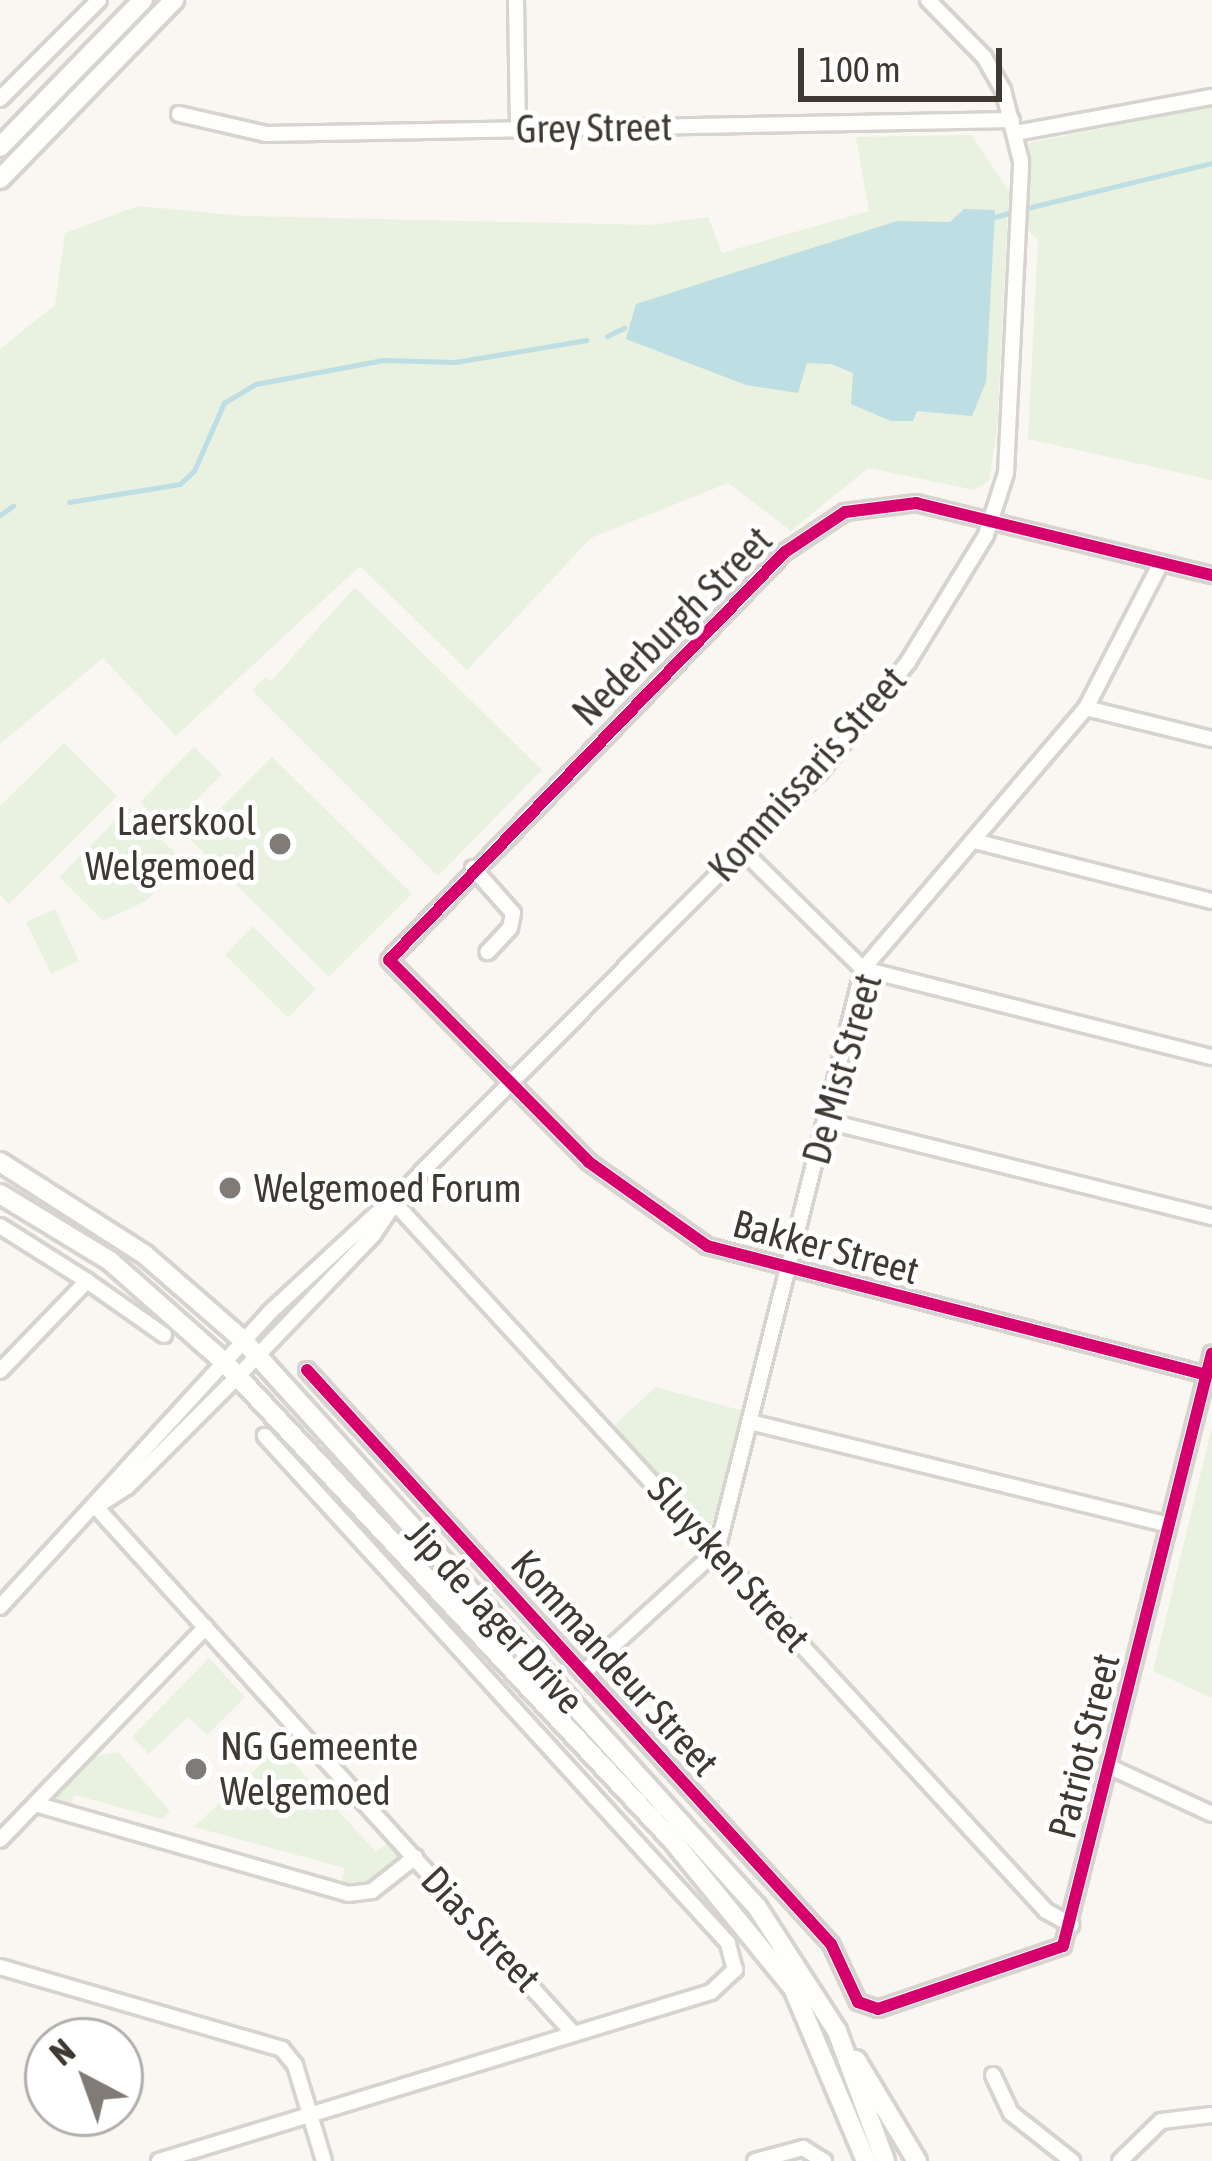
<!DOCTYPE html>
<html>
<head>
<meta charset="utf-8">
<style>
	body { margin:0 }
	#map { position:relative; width:1212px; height:2161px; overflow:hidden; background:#faf6f2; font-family:"Asap Condensed",sans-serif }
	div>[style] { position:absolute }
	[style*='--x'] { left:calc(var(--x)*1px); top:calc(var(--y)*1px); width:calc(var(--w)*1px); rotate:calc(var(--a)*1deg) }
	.green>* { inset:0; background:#e9f1e1 }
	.water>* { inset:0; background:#bddee3 }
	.stream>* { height:4.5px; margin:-2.25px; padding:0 2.25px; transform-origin:2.25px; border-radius:2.25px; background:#bddee3 }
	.roads { filter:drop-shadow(3px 0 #d7d3ce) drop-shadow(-3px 0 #d7d3ce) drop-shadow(0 3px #d7d3ce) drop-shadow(0 -3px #d7d3ce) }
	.street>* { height:14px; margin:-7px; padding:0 7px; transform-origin:7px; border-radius:7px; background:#fefefd }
	.secondary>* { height:18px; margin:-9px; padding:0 9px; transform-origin:9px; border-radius:9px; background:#fefefd }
	.cycleway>* { height:12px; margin:-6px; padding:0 6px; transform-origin:6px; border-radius:6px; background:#d6006c }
	.dots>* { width:33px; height:33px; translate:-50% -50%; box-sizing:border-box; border:6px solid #fff; border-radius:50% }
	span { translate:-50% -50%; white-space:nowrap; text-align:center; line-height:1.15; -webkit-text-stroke:10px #fff; paint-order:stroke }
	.street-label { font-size:39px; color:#3e3933 }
	.poi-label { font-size:39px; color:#3e3933 }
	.right { translate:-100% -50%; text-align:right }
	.left { translate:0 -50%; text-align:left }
	.north { position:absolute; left:24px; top:2017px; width:120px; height:120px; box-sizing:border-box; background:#fff; border:3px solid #b2b0ad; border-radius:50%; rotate:319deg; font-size:33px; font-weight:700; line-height:48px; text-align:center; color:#3e3933 }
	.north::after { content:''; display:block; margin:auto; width:42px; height:54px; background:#807b76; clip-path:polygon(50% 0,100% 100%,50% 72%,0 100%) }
	.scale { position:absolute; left:798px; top:48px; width:204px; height:54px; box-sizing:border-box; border:6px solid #3e3933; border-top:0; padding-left:15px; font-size:36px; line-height:42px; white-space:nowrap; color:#3e3933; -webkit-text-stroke:9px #fff; paint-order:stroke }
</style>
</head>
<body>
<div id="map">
	<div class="green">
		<div style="clip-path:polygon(1212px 106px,1212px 480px,1028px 439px,1038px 240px,1027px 230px,1029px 143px)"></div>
		<div style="clip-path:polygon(971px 135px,1009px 191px,997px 430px,989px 481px,975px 490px,868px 468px,791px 531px,728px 483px,591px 538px,467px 670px,360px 566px,176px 736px,103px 658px,0 744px,0 349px,55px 305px,65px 233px,138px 206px,243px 216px,650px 225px,708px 217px,722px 253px,869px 211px,856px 137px)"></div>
		<div style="clip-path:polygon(355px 587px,542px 770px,438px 876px,252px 690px,265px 677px,271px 681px)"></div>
		<div style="clip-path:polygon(64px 743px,117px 796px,9px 904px,0 894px,0 806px)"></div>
		<div style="clip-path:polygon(194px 747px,222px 774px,168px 829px,140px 802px)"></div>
		<div style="clip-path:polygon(272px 757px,412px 894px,329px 977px,190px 839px)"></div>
		<div style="clip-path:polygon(129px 807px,184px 862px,146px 901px,103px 921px,59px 877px)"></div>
		<div style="clip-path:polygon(55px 909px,79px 961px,51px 974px,26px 922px)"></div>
		<div style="clip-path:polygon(253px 926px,316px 989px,288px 1018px,225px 955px)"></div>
		<div style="clip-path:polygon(656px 1387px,747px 1412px,711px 1526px,699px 1523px,612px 1427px)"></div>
		<div style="clip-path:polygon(1212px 1427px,1212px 1698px,1153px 1671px)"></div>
		<div style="clip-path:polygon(209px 1658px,245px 1697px,207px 1735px,188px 1717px,149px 1754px,132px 1737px)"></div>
		<div style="clip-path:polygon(279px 1747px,376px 1852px,388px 1842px,402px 1857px,359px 1886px,342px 1881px,345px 1868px,194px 1827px)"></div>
		<div style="clip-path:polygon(118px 1752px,170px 1811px,162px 1819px,75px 1795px,69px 1806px,58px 1802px,56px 1795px,93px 1757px)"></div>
	</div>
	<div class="water">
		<div style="clip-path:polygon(964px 209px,995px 210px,986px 382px,972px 416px,917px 411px,913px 421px,891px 421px,851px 404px,853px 373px,831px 364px,807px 363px,798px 393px,746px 385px,626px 339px,636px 304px,897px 221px,950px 222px)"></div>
	</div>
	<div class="stream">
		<div style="--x:1023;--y:209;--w:195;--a:-13.7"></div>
		<div style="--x:995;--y:217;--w:18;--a:-16"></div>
		<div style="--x:607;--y:336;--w:19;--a:-25"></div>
		<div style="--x:69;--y:502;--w:112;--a:-9.2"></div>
		<div style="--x:180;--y:484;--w:19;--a:-43"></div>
		<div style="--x:194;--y:471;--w:74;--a:-66.2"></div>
		<div style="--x:224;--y:403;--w:37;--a:-31"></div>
		<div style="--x:256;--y:384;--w:129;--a:-10.7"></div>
		<div style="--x:383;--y:360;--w:72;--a:1.6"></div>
		<div style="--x:455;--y:362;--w:133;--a:-9.5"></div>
		<div style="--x:0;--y:515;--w:16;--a:-35"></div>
	</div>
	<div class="roads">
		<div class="street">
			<div style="--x:516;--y:0;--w:129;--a:89.1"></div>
			<div style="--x:0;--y:99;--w:140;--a:-45"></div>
			<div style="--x:179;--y:114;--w:89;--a:12.9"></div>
			<div style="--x:266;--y:134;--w:746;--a:-1.08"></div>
			<div style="--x:1015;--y:133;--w:200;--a:-10.4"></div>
			<div style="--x:1086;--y:708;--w:130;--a:13.8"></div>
			<div style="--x:978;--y:842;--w:241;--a:14.2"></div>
			<div style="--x:743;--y:851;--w:168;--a:44.5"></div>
			<div style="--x:863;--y:969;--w:360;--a:14.2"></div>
			<div style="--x:473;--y:868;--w:60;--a:48.4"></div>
			<div style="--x:513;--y:913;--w:15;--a:101"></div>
			<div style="--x:510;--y:928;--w:33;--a:133"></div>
			<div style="--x:826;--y:1121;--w:398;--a:14"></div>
			<div style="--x:390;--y:1198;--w:969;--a:47.38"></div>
			<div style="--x:1046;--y:1911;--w:29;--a:29"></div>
			<div style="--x:0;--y:1226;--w:103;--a:32.3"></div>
			<div style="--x:87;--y:1281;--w:125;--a:134"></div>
			<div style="--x:87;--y:1281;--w:94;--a:35"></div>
			<div style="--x:307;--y:1370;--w:777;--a:47.61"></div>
			<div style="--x:831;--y:1944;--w:64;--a:65"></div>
			<div style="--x:858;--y:2002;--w:21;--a:19"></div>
			<div style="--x:878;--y:2009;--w:195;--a:-18.8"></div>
			<div style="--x:1063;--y:1946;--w:611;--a:-75.9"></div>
			<div style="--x:1207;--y:1375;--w:516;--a:-165.53"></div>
			<div style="--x:707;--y:1246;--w:145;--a:-144.6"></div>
			<div style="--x:589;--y:1162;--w:284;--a:-134.7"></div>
			<div style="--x:389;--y:960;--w:569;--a:-45.86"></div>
			<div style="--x:785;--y:552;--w:72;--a:-33.7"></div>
			<div style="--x:845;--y:512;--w:72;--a:-7.2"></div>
			<div style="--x:916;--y:503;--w:305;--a:13.7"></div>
			<div style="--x:750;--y:1422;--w:431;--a:13.8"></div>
			<div style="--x:96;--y:1507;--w:37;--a:-33"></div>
			<div style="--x:127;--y:1487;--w:157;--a:-45"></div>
			<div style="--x:238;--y:1376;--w:195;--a:-46.2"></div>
			<div style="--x:373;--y:1235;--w:53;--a:-55.7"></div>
			<div style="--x:403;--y:1191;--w:591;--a:-45.14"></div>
			<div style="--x:820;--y:772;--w:141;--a:-51.3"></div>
			<div style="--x:908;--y:662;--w:149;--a:-58.4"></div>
			<div style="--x:986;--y:535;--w:65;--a:-72.1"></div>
			<div style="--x:1006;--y:473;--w:312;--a:-87.2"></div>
			<div style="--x:1021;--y:161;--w:73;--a:-104.2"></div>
			<div style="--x:1003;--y:90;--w:38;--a:-120"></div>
			<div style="--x:984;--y:57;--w:80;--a:-134.5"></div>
			<div style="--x:96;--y:1507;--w:710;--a:47.8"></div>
			<div style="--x:0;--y:1607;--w:400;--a:-47.5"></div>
			<div style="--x:270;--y:1312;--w:174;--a:-42.7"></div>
			<div style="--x:583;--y:1673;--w:182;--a:-42.5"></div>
			<div style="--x:717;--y:1550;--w:599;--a:-75.89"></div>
			<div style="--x:863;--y:969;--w:343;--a:-49.5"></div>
			<div style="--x:1086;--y:708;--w:163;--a:-62.7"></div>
			<div style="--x:1110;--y:1767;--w:112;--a:24.7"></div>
			<div style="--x:35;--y:1804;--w:326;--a:16"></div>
			<div style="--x:348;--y:1894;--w:24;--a:-7"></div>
			<div style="--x:372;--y:1891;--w:55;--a:-38.3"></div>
			<div style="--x:0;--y:1840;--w:296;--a:-46"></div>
			<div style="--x:0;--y:1967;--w:294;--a:16.2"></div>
			<div style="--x:282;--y:2049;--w:21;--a:51"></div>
			<div style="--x:295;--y:2065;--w:100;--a:73.2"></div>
			<div style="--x:993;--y:2075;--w:42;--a:64.7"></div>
			<div style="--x:1011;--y:2113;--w:78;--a:38.2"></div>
			<div style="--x:159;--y:2161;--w:577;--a:-17.02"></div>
			<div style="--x:711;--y:1992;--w:33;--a:-43"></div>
			<div style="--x:735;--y:1970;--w:28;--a:-105"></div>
			<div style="--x:728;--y:1943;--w:687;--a:-132.4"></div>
			<div style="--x:755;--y:2161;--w:50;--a:-15.2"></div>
			<div style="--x:803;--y:2148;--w:25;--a:32"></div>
			<div style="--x:1120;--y:2161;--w:57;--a:-44.3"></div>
			<div style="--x:1161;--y:2121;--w:51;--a:-6.7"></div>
		</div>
		<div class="secondary">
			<div style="--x:0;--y:147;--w:205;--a:-45.8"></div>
			<div style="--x:0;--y:179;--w:250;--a:-45.8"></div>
			<div style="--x:0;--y:1162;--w:171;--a:32.6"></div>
			<div style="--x:144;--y:1254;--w:131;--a:41"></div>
			<div style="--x:243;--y:1340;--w:765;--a:47.81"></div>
			<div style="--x:757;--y:1907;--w:148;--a:57.2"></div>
			<div style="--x:837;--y:2031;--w:139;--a:69.7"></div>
			<div style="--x:0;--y:1194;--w:129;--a:31.3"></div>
			<div style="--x:110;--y:1261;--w:152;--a:41.5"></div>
			<div style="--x:224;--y:1362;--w:657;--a:46.85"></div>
			<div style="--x:673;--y:1841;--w:190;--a:50.8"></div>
			<div style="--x:793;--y:1988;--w:188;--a:67.1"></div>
			<div style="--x:856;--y:2060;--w:118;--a:58.9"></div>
		</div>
	</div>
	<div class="cycleway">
		<div style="--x:307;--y:1370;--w:777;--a:47.61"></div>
		<div style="--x:831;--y:1944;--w:64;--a:65"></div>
		<div style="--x:858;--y:2002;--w:21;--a:19"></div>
		<div style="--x:878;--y:2009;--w:195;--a:-18.8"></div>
		<div style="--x:1063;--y:1946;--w:611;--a:-75.9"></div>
		<div style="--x:1207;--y:1375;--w:516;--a:-165.53"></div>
		<div style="--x:707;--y:1246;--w:145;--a:-144.6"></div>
		<div style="--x:589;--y:1162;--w:284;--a:-134.7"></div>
		<div style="--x:389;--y:960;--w:569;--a:-45.86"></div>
		<div style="--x:785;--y:552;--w:72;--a:-33.7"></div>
		<div style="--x:845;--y:512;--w:72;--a:-7.2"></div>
		<div style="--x:916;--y:503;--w:305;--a:13.7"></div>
	</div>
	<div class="dots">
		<div style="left:280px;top:844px;background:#807b76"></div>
		<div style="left:230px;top:1188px;background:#807b76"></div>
		<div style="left:196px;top:1769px;background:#807b76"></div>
	</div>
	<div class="street-label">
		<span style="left:594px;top:128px;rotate:-1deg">Grey Street</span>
		<span style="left:672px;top:626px;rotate:-45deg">Nederburgh Street</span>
		<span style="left:807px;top:774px;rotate:-48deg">Kommissaris Street</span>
		<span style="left:842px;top:1069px;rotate:-74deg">De Mist Street</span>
		<span style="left:826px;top:1247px;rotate:15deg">Bakker Street</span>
		<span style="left:729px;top:1564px;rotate:48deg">Sluysken Street</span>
		<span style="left:495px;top:1617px;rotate:48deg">Jip de Jager Drive</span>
		<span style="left:615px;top:1663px;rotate:48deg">Kommandeur Street</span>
		<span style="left:1084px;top:1746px;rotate:-76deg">Patriot Street</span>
		<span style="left:481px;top:1929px;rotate:47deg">Dias Street</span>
	</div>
	<div class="poi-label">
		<span class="right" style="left:256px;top:844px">Laerskool<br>Welgemoed</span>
		<span class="left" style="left:254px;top:1188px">Welgemoed Forum</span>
		<span class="left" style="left:220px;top:1769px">NG Gemeente<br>Welgemoed</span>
	</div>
	<div class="north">N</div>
	<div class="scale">100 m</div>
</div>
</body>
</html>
